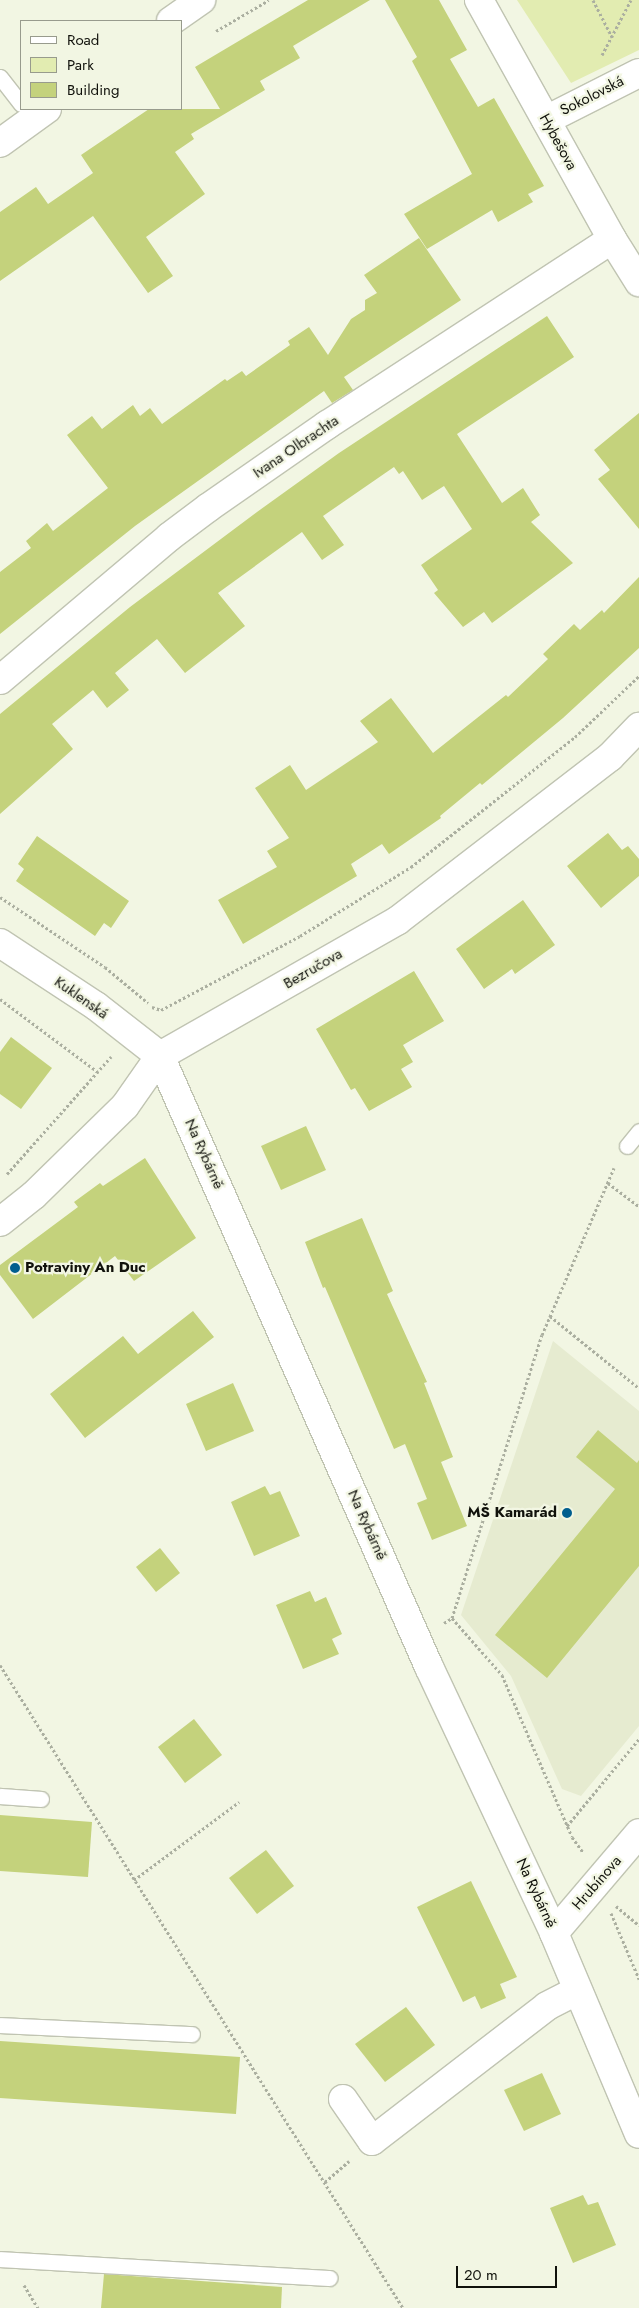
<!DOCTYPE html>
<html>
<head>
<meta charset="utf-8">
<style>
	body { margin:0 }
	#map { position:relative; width:639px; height:2308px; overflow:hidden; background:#f2f6e3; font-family:Jost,sans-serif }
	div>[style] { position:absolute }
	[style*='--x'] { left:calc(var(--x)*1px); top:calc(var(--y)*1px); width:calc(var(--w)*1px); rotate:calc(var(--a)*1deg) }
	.built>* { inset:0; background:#e6ebd0 }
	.green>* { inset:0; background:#e2ecb1 }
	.building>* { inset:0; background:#c4d27c }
	.path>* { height:3px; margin-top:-1.5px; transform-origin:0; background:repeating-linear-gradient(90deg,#abafa0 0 2.5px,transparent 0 5px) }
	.roads { filter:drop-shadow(1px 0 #c0c4b2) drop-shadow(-1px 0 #c0c4b2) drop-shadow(0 1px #c0c4b2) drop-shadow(0 -1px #c0c4b2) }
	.service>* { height:15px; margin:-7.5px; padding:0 7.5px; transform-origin:7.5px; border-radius:7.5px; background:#fff }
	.minor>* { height:28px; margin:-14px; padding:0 14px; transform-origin:14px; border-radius:14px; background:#fff }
	.dots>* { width:14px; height:14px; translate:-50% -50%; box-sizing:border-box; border:2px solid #f2f6e3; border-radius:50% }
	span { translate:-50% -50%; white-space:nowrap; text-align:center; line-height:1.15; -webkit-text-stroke:4.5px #f2f6e3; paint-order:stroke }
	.street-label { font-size:15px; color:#11120c }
	.poi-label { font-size:15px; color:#11120c; font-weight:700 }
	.left { translate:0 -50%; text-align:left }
	.right { translate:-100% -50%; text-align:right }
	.legend { position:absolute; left:20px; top:20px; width:162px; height:90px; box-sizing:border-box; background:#f2f6e3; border:1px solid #989b8d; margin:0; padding:6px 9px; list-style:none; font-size:15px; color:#11120c }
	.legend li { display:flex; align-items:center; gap:10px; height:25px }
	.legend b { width:25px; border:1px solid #989b8d }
	.scale { position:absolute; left:456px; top:2266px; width:101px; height:22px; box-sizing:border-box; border:2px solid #11120c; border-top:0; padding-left:6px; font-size:15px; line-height:18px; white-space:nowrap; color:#11120c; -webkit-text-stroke:4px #f2f6e3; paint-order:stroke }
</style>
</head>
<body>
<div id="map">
	<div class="built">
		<div style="clip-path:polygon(553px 1341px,639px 1411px,639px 1726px,581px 1796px,562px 1789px,511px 1676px,461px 1615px)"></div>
	</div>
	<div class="green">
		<div style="clip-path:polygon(517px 0,639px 0,639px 50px,571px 83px)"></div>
	</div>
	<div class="building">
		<div style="clip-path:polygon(308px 0,370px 0,293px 46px,300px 58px,260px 81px,265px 90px,191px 134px,194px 139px,175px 152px,205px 194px,146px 237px,173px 276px,148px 293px,93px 216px,0 281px,0 212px,36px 187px,48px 204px,93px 173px,81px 155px,149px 109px,220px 109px,195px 67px)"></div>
		<div style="clip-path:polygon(385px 0,439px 0,467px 50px,450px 59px,478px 107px,494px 98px,544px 186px,528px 194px,533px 202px,498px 222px,492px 210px,427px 249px,404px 214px,472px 174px,412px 61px,417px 57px)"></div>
		<div style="clip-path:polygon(419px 238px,461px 300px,344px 377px,353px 390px,332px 403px,324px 391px,135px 526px,0 634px,0 572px,31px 548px,26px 541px,47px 523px,53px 531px,108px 488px,67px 435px,92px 416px,102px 429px,133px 405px,140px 416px,150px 408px,162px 424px,225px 379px,227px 381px,242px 371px,246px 376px,290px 345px,288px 341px,309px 327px,328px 355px,351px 319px,365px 310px,365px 300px,377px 293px,364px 275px)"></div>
		<div style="clip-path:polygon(547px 316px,574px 357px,457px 434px,502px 503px,523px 488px,540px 515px,531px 522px,573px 563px,492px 623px,484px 612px,463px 627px,434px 593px,438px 590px,421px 565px,472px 529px,444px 486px,422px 500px,403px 471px,399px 474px,394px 467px,323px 516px,344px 545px,322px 560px,302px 532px,218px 593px,245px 626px,185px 673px,157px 639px,115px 673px,129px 690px,107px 708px,93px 690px,52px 724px,73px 749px,0 814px,0 714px,130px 607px,257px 512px,339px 453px)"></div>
		<div style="clip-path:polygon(639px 413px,639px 529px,598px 479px,610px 470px,594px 450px)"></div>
		<div style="clip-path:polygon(639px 577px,639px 648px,563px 718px,482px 785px,480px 783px,440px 816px,441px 818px,389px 854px,382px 844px,351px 864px,357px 876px,243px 944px,218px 900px,277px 867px,267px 851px,289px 838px,255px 788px,290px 765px,306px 790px,378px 742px,360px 721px,391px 698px,433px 753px,506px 695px,508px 697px,548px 659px,543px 654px,574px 624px,580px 630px,602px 610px,604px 613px)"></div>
		<div style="clip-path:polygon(608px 833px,622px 850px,628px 846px,639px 859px,639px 876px,601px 908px,567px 866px)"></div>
		<div style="clip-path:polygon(37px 836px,129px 901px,111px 928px,104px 923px,95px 936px,16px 881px,24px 869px,18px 864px)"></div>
		<div style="clip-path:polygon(523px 900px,555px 945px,515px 974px,512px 969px,484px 989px,456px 949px)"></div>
		<div style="clip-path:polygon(414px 971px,444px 1021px,403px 1045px,413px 1062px,401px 1069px,412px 1087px,369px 1111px,355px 1088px,351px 1090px,316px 1029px)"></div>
		<div style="clip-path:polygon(11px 1037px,52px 1068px,21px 1109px,0 1094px,0 1052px)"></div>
		<div style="clip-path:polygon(306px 1126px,326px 1170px,281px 1190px,261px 1146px)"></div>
		<div style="clip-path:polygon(145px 1158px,196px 1238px,134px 1281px,115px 1256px,33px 1319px,0 1275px,0 1265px,78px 1207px,74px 1202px,100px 1183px,103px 1186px)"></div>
		<div style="clip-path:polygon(362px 1218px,393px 1291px,387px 1294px,427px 1382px,424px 1383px,453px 1457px,441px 1462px,467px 1526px,432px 1540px,417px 1503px,427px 1499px,405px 1444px,394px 1449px,325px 1287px,323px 1288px,305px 1242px)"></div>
		<div style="clip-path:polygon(193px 1311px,214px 1337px,85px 1438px,50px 1394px,123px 1336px,138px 1354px)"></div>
		<div style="clip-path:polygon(233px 1383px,254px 1431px,206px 1451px,186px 1404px)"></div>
		<div style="clip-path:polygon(598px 1430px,637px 1463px,639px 1460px,639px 1566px,547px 1678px,495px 1635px,615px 1489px,576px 1457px)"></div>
		<div style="clip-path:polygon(265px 1486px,270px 1495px,280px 1491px,300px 1536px,254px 1556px,231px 1502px)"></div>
		<div style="clip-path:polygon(160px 1548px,180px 1573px,156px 1592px,136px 1567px)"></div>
		<div style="clip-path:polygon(310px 1591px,315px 1602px,326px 1597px,342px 1634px,332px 1639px,339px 1654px,303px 1669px,276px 1605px)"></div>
		<div style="clip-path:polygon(194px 1719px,222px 1755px,185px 1783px,158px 1747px)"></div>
		<div style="clip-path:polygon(0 1815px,92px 1822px,88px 1877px,0 1871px)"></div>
		<div style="clip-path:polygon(266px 1850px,294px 1886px,257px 1914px,229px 1878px)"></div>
		<div style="clip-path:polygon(471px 1881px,517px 1977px,500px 1984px,506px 1998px,481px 2009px,475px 1996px,463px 2002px,417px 1907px)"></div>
		<div style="clip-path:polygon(406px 2007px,435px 2045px,385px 2082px,355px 2044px)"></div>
		<div style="clip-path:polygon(0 2041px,240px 2057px,236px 2114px,0 2098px)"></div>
		<div style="clip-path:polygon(542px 2073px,561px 2114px,524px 2131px,504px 2090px)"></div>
		<div style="clip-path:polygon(583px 2195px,588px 2205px,598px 2202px,616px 2245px,573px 2263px,550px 2208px)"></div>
		<div style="clip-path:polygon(104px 2274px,282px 2287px,281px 2308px,101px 2308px)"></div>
	</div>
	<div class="path">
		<div style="--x:593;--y:0;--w:42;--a:62.8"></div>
		<div style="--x:216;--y:31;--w:61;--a:-30.3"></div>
		<div style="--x:602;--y:55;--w:62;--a:-62.2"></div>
		<div style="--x:0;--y:897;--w:126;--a:33.7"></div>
		<div style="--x:105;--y:967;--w:56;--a:39.9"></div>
		<div style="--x:0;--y:999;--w:122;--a:36.7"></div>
		<div style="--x:152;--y:1007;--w:9;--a:18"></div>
		<div style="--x:161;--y:1010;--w:157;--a:-28"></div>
		<div style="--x:300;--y:936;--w:131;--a:-31.9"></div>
		<div style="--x:411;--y:867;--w:209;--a:-38.4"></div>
		<div style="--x:575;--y:737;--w:88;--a:-43.6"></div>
		<div style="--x:7;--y:1174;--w:157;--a:-48.4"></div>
		<div style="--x:608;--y:1183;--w:39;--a:37"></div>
		<div style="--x:550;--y:1316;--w:114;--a:39"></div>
		<div style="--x:452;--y:1618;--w:76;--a:48.7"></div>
		<div style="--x:502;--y:1675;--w:176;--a:66.6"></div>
		<div style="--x:572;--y:1837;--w:19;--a:54"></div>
		<div style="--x:444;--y:1623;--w:9;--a:-32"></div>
		<div style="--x:452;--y:1618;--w:297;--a:-72.4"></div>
		<div style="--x:542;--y:1335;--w:182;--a:-66.7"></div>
		<div style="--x:0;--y:1665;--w:759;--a:57.92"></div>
		<div style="--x:567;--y:1826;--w:113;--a:-50.4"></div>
		<div style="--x:134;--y:1880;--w:131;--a:-36.6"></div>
		<div style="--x:616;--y:1906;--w:30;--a:40"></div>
		<div style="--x:611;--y:1913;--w:72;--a:67"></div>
		<div style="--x:325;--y:2182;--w:32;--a:-41"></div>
		<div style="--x:24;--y:2285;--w:27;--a:59"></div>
	</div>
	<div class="roads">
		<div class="service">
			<div style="--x:0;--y:77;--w:34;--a:52"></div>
			<div style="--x:627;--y:1146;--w:19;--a:-51"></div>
			<div style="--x:0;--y:1796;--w:41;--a:4.2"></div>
			<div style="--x:0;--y:2025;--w:192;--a:2.7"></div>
			<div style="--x:0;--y:2259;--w:330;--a:3.3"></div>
		</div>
		<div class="minor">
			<div style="--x:479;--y:0;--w:274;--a:60.9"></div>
			<div style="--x:612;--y:239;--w:51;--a:57.9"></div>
			<div style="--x:171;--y:21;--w:37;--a:-35"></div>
			<div style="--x:546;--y:120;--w:104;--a:-26.8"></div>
			<div style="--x:0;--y:143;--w:58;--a:-35.9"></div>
			<div style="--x:0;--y:680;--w:221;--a:-40.2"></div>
			<div style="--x:169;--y:537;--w:50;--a:-36.9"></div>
			<div style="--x:209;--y:507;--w:144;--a:-34.8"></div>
			<div style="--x:327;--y:425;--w:340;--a:-33.1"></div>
			<div style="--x:0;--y:943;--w:115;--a:33.3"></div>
			<div style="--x:96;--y:1006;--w:81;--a:38"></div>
			<div style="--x:160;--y:1056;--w:668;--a:66.24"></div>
			<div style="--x:429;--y:1667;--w:294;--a:64.8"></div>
			<div style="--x:554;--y:1933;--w:218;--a:67.1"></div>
			<div style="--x:0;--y:1222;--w:43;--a:-38.5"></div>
			<div style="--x:34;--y:1195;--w:127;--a:-44.4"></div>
			<div style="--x:125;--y:1106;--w:61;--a:-55"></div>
			<div style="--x:160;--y:1056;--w:273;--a:-29.7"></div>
			<div style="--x:397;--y:921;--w:269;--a:-37.6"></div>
			<div style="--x:610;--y:757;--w:42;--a:-46"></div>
			<div style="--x:554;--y:1933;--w:131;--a:-49.6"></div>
			<div style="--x:343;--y:2099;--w:51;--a:55.4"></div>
			<div style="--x:372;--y:2141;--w:221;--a:-37.6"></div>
			<div style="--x:547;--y:2006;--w:34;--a:-27"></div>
		</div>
	</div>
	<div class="dots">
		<div style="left:15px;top:1268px;background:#005e8e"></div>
		<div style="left:567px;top:1513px;background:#005e8e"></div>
	</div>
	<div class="street-label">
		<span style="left:592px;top:96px;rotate:-27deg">Sokolovská</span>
		<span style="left:558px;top:142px;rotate:61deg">Hybešova</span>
		<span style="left:296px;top:447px;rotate:-34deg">Ivana Olbrachta</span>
		<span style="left:313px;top:969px;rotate:-30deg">Bezručova</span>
		<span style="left:81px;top:998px;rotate:35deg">Kuklenská</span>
		<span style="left:204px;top:1154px;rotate:66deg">Na Rybárně</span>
		<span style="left:367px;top:1525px;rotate:66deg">Na Rybárně</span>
		<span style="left:597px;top:1883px;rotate:-49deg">Hrubínova</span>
		<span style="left:536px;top:1893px;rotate:65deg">Na Rybárně</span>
	</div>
	<div class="poi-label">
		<span class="left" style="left:25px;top:1268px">Potraviny An Duc</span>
		<span class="right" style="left:557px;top:1513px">MŠ Kamarád</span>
	</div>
	<ul class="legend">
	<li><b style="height:6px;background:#fff"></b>Road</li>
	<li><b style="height:14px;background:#e2ecb1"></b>Park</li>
	<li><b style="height:14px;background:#c4d27c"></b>Building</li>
	</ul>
	<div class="scale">20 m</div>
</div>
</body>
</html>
